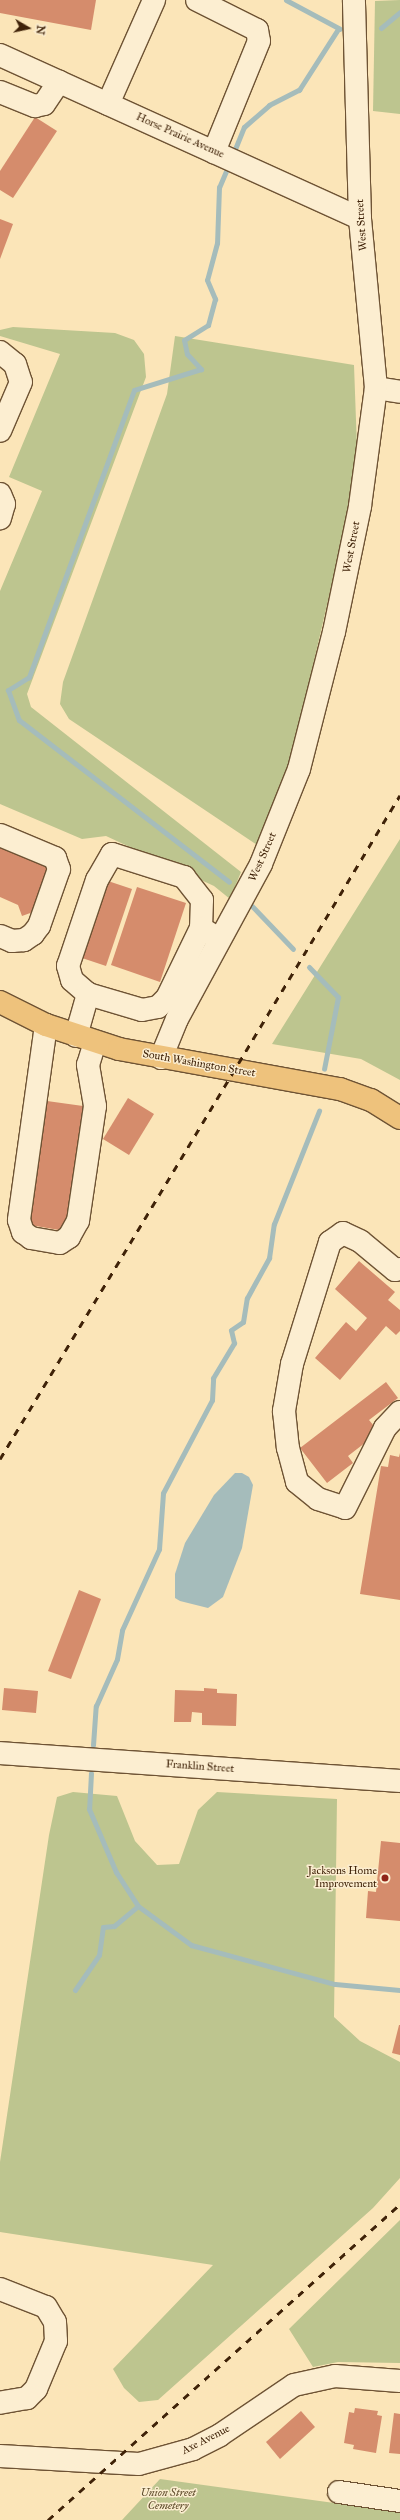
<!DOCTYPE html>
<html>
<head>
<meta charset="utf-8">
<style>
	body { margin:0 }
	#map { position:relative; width:400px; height:2520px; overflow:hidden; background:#fbe5b8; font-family:"IM FELL Great Primer",serif }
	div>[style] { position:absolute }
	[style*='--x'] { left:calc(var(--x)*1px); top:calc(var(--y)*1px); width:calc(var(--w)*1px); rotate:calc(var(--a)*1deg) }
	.green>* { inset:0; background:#bdc58f }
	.water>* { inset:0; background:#a5bcbb }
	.stream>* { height:5px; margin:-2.5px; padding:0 2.5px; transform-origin:2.5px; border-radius:2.5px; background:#a5bcbb }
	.building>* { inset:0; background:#d58c6c }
	.roads { filter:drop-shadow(1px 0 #6e5334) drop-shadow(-1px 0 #6e5334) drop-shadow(0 1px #6e5334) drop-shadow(0 -1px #6e5334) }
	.minor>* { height:22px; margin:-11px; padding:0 11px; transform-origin:11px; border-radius:11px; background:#fceed1 }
	.major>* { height:22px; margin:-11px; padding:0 11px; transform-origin:11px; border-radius:11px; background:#eec27c }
	.rail>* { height:3px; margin-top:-1.5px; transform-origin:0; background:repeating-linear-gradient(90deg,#3f2208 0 7px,transparent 0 14px) }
	.dots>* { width:11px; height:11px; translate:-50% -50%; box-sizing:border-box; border:2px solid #fceed1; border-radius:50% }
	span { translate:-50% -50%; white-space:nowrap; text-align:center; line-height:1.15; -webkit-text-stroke:3px #fceed1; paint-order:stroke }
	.street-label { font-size:11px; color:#3f2208 }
	.poi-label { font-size:11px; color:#3f2208 }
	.right { translate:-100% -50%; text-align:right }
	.park-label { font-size:11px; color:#5e4b2a; font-style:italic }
	.north { position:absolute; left:8px; top:8px; width:40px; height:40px; -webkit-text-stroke:3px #fceed1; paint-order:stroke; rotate:99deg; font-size:11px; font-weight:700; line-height:16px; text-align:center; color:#3f2208 }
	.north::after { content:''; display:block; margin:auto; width:14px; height:18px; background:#3f2208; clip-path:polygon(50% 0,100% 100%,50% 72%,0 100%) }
</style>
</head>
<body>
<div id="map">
	<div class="green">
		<div style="clip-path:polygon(400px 0,400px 114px,373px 111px,375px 1px)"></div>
		<div style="clip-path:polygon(13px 327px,115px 333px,134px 340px,144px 354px,146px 377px,27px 694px,31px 707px,241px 872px,230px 899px,214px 886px,106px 836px,82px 839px,0 804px,0 591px,42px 491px,9px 477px,60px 354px,0 336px,0 330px)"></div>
		<div style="clip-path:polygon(175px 336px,354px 365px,357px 448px,346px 523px,288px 773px,257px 845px,69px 719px,60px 704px,63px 682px,167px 394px)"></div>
		<div style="clip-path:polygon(400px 839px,400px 1080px,361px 1059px,272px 1044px)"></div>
		<div style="clip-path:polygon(73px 1792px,117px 1796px,135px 1841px,157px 1865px,179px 1864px,198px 1810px,217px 1792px,337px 1799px,334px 2017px,360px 2041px,400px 2062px,400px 2178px,373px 2208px,158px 2400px,139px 2402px,124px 2388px,113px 2369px,213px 2265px,0 2232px,0 2162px,49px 1835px,57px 1797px)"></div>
		<div style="clip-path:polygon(400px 2220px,400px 2363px,338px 2362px,313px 2367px,289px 2329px)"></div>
		<div style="clip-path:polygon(160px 2479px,400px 2512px,400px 2520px,122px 2520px)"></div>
	</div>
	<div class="water">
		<div style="clip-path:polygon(235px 1473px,242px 1473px,249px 1477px,253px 1485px,242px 1548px,223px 1597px,208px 1608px,180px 1601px,175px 1598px,175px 1574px,185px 1543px,214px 1495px)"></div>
	</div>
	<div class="stream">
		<div style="--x:286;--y:0;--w:61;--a:28.2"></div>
		<div style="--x:381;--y:28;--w:25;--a:-40"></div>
		<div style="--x:233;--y:154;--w:29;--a:-68"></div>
		<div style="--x:244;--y:127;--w:33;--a:-41"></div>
		<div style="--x:269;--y:105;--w:34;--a:-27"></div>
		<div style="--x:299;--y:90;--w:72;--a:-57.4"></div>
		<div style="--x:229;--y:164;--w:25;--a:113"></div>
		<div style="--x:219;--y:187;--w:56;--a:92"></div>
		<div style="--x:217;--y:243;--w:38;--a:105"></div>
		<div style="--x:207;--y:280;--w:21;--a:67"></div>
		<div style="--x:215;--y:299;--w:27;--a:105"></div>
		<div style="--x:208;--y:325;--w:28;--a:148"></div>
		<div style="--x:184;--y:340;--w:14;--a:78"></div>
		<div style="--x:187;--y:354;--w:21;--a:47"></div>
		<div style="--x:201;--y:369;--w:70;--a:162.6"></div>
		<div style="--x:134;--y:390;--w:306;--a:110.1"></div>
		<div style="--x:29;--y:677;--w:25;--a:148"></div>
		<div style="--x:8;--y:690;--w:32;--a:70"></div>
		<div style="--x:19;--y:720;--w:265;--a:37.6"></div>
		<div style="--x:250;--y:904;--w:62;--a:46.3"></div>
		<div style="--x:309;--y:967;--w:42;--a:46"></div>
		<div style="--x:338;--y:997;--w:73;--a:101"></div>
		<div style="--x:93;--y:1745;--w:39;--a:-86"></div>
		<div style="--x:96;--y:1706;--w:51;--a:-65.9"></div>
		<div style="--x:117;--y:1659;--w:29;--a:-80"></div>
		<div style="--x:122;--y:1630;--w:89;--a:-65.4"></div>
		<div style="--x:159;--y:1549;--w:56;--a:-85.9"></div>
		<div style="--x:163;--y:1493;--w:105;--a:-62.2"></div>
		<div style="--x:212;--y:1400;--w:22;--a:-87"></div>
		<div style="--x:213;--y:1378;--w:41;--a:-59"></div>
		<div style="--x:234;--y:1343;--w:13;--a:-103"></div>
		<div style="--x:231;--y:1330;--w:14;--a:-34"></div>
		<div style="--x:243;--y:1322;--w:24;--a:-81"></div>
		<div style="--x:247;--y:1298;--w:46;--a:-61.2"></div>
		<div style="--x:269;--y:1258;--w:34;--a:-82"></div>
		<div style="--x:274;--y:1224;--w:122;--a:-68.3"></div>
		<div style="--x:91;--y:1773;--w:36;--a:93"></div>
		<div style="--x:89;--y:1809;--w:69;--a:66.8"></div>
		<div style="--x:116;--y:1872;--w:40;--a:57.1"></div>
		<div style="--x:138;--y:1906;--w:66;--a:36.3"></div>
		<div style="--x:191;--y:1945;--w:149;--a:15.2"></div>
		<div style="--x:335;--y:1984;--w:65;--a:5.3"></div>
		<div style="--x:75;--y:1990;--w:42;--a:-55.6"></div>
		<div style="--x:99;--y:1955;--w:28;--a:-82"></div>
		<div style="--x:103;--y:1927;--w:11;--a:-5"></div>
		<div style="--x:114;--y:1926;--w:31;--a:-40"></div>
	</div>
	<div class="building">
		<div style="clip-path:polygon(0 0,96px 0,91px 30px,0 13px)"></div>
		<div style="clip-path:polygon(35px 117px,57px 131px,13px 198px,0 190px,0 171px)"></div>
		<div style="clip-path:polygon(0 219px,13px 224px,0 259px)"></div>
		<div style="clip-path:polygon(0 844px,52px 868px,33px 912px,22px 916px,18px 905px,0 897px)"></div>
		<div style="clip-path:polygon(102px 879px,132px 889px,106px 966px,76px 956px)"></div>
		<div style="clip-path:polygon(137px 887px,186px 903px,160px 982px,111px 965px)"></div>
		<div style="clip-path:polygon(128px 1098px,154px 1114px,129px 1155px,103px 1139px)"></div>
		<div style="clip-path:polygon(47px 1101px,83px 1106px,65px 1231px,30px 1225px)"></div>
		<div style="clip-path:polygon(359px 1261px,395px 1292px,388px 1300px,400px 1310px,400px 1331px,396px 1335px,386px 1326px,340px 1380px,315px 1358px,346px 1322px,356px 1331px,367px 1318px,335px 1289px)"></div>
		<div style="clip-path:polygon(386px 1382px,398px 1398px,369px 1420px,379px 1432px,348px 1456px,353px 1463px,327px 1483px,300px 1448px)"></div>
		<div style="clip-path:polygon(400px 1453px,400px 1600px,360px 1594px,381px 1466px,388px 1467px,390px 1455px,399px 1457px)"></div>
		<div style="clip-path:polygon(79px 1590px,101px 1599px,71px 1679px,48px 1671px)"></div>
		<div style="clip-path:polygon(4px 1688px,38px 1691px,36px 1713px,2px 1710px)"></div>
		<div style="clip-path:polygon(204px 1688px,217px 1689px,217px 1693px,237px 1694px,236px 1726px,202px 1725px,202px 1713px,192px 1712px,191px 1722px,174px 1722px,175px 1690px,204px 1691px)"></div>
		<div style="clip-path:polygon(381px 1841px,400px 1843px,400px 1921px,366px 1918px,368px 1891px,376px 1892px)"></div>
		<div style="clip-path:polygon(399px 2025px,400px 2025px,400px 2055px,392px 2053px)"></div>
		<div style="clip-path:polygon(355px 2408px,378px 2411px,377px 2415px,382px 2416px,376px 2453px,353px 2449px,354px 2445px,344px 2443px,349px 2412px,354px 2413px)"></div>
		<div style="clip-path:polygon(301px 2411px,315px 2427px,280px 2459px,266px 2442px)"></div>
		<div style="clip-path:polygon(394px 2413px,400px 2414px,400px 2454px,389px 2453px)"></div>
	</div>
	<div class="roads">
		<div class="minor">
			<div style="--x:197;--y:0;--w:67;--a:26.6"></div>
			<div style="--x:257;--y:30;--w:11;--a:80"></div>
			<div style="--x:259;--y:41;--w:120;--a:112.1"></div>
			<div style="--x:0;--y:55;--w:395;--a:24.4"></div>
			<div style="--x:0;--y:92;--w:38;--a:22"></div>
			<div style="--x:35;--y:106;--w:9;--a:-13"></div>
			<div style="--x:44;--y:104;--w:27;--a:-56"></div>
			<div style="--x:108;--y:104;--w:114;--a:-66.1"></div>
			<div style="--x:0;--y:352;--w:19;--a:39"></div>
			<div style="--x:15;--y:364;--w:19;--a:72"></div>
			<div style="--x:21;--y:382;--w:53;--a:113.2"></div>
			<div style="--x:376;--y:388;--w:24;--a:9"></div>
			<div style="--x:0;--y:494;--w:11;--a:68"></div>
			<div style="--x:4;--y:504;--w:15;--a:106"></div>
			<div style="--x:0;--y:835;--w:60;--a:22.7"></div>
			<div style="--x:55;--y:858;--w:12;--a:70"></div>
			<div style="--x:59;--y:869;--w:60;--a:109.3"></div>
			<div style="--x:39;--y:926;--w:10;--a:127"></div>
			<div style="--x:33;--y:934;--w:11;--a:146"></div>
			<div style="--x:24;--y:940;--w:12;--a:175"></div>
			<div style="--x:12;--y:941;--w:13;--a:-157"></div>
			<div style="--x:88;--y:994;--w:21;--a:-139"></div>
			<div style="--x:72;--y:980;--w:15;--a:-106"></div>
			<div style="--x:68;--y:966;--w:91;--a:-71.4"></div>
			<div style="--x:97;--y:880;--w:30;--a:-60"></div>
			<div style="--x:112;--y:854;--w:76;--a:17.7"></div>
			<div style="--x:184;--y:877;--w:29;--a:52"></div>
			<div style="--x:202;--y:900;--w:28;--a:92"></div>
			<div style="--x:46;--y:1025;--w:197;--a:97.9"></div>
			<div style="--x:19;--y:1220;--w:13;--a:72"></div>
			<div style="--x:23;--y:1232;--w:10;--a:37"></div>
			<div style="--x:31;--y:1238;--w:29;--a:10"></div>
			<div style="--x:60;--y:1243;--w:11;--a:-34"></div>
			<div style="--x:69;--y:1237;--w:18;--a:-61"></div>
			<div style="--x:78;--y:1221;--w:116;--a:-81.6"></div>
			<div style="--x:95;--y:1106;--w:42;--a:-99.7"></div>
			<div style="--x:88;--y:1065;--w:24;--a:-73"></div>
			<div style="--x:76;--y:1036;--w:44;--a:-74.1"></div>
			<div style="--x:88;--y:994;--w:56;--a:16.5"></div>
			<div style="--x:142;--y:1010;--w:16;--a:-11"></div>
			<div style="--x:158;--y:1007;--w:13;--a:-45"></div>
			<div style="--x:167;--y:998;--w:78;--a:-64.1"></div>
			<div style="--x:201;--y:928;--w:15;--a:32"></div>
			<div style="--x:161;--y:1058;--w:42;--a:-67.7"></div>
			<div style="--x:177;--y:1019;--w:176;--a:-61.5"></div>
			<div style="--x:261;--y:864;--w:102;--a:-68.2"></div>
			<div style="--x:299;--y:769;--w:141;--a:-75.7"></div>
			<div style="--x:334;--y:632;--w:129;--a:-78.3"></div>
			<div style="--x:360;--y:506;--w:119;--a:-82.3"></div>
			<div style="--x:376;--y:388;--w:171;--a:-95.4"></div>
			<div style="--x:360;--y:218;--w:218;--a:-91.6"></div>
			<div style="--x:400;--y:1269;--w:5;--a:169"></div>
			<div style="--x:395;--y:1270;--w:45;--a:-140.4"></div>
			<div style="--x:360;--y:1241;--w:19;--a:-155"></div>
			<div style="--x:343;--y:1233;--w:16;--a:145"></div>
			<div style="--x:330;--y:1242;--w:128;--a:107.3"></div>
			<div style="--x:292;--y:1364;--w:48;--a:99.7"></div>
			<div style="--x:284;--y:1411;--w:37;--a:84"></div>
			<div style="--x:288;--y:1448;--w:35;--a:75"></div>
			<div style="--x:297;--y:1482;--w:27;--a:39"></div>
			<div style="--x:318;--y:1499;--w:28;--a:18"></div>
			<div style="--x:345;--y:1508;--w:89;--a:-63.4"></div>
			<div style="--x:385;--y:1428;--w:22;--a:-47"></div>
			<div style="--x:0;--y:1753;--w:401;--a:4"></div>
			<div style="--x:0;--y:2289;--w:49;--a:21.4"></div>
			<div style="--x:46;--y:2307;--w:17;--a:59"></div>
			<div style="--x:55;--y:2322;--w:19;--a:87"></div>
			<div style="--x:56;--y:2341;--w:52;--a:112.6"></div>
			<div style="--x:36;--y:2389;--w:13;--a:135"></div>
			<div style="--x:27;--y:2398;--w:27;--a:170"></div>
			<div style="--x:0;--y:2456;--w:139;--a:3.3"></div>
			<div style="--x:139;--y:2464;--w:56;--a:-15.5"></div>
			<div style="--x:193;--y:2449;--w:30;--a:-27"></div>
			<div style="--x:220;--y:2435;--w:89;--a:-34"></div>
			<div style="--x:294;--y:2385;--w:42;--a:-12.4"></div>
			<div style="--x:335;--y:2376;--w:65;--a:4.4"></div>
			<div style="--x:339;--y:2492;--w:62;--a:8.4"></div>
		</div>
		<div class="major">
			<div style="--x:0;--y:1002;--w:51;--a:26.6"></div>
			<div style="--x:46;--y:1025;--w:77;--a:18.2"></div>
			<div style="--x:119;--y:1049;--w:225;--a:10.3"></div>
			<div style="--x:340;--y:1089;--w:33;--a:20"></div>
			<div style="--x:371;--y:1100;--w:34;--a:32"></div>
		</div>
	</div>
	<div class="rail">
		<div style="--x:0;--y:1459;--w:775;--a:-58.93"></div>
		<div style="--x:48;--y:2520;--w:473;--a:-41.9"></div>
	</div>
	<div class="dots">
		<div style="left:385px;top:1878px;background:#8f2418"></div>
	</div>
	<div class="street-label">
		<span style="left:180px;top:136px;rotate:24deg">Horse Prairie Avenue</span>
		<span style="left:362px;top:225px;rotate:-94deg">West Street</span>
		<span style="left:352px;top:547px;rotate:-79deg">West Street</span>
		<span style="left:263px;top:857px;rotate:-66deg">West Street</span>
		<span style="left:199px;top:1064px;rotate:10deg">South Washington Street</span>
		<span style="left:200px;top:1767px;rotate:4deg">Franklin Street</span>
		<span style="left:206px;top:2440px;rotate:-27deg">Axe Avenue</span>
	</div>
	<div class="poi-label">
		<span class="right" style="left:377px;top:1878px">Jacksons Home<br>Improvement</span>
	</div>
	<div class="park-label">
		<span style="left:168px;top:2500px">Union Street<br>Cemetery</span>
	</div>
	<div class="north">N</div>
</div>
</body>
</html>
